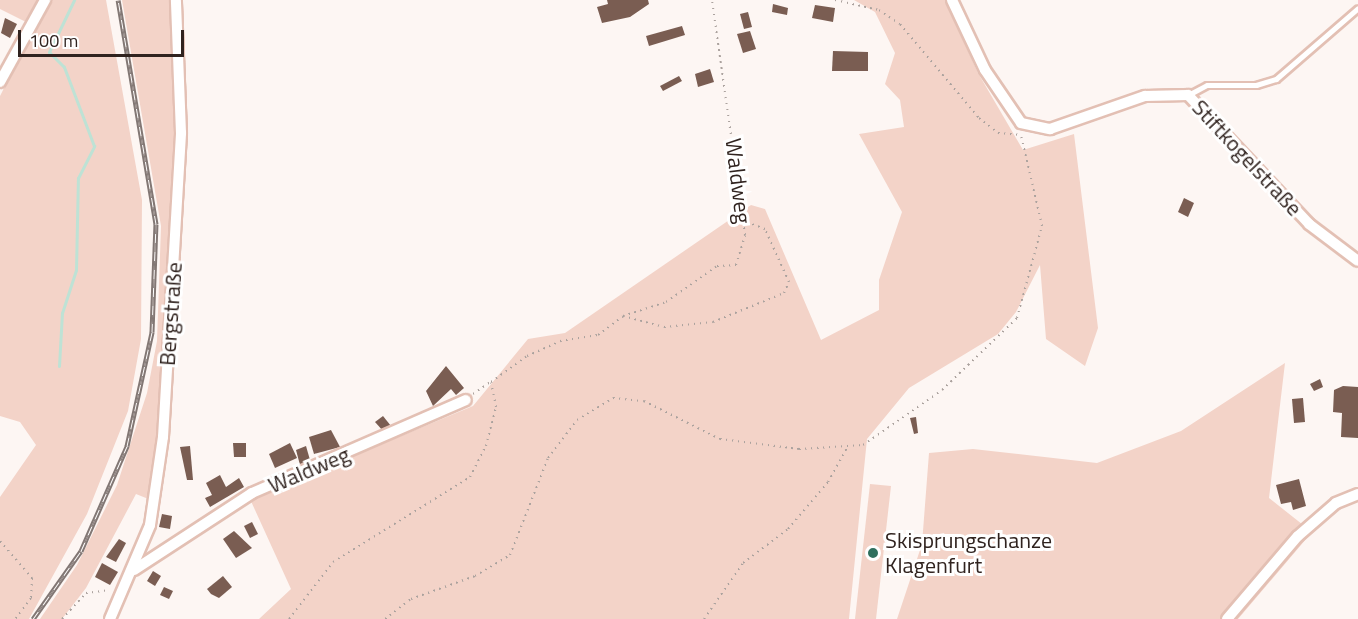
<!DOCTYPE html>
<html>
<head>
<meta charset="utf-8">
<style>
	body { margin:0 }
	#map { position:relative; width:1358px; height:619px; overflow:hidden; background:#fdf6f3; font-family:"Titillium Web",sans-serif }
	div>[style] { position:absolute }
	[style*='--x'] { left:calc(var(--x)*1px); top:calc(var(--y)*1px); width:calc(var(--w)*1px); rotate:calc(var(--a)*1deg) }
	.green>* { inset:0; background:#f3d3c8 }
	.stream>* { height:3px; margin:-1.5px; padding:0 1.5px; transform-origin:1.5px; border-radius:1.5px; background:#bee2d5 }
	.building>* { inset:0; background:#7a5d52 }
	.path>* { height:2px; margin-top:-1px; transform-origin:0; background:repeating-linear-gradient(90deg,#aba29e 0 1.5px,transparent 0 6px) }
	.roads { filter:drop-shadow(2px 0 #e3c0b4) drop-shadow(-2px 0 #e3c0b4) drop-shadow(0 2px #e3c0b4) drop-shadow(0 -2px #e3c0b4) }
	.lane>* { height:5px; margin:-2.5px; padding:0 2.5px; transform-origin:2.5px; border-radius:2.5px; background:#fff }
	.street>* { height:10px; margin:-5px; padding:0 5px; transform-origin:5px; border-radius:5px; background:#fff }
	.rail>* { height:5px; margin-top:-2.5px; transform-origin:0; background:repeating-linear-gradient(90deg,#fff 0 9px,#827774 0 18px); box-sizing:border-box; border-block:2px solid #827774 }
	.dots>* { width:16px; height:16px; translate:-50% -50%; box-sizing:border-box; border:3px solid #fff; border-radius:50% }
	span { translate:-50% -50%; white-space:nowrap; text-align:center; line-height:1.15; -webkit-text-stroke:6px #fff; paint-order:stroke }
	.street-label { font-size:22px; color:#30231f }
	.poi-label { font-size:22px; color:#30231f }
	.left { translate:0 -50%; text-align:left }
	.scale { position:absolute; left:18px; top:30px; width:166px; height:27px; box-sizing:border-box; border:3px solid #30231f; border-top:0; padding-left:8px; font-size:18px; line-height:21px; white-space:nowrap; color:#30231f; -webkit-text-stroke:4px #fff; paint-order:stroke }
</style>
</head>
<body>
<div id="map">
	<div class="green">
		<div style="clip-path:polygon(0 0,37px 0,26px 22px,0 9px)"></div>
		<div style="clip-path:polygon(49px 0,106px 0,142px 200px,141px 339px,128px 411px,87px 514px,29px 619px,0 619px,0 497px,36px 445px,20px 422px,0 416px,0 96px)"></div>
		<div style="clip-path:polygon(122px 0,172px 0,178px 129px,160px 435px,151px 500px,136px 494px,86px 588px,62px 619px,40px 619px,77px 565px,117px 485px,147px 393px,157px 341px,161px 226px)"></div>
		<div style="clip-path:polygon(854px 0,945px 0,978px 73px,1023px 150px,1074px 134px,1098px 328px,1085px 366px,1046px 339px,1040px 265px,1016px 312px,998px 334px,909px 388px,867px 439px,849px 619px,259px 619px,291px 589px,250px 499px,473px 406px,528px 339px,565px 333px,751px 205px,765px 209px,821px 340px,879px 310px,879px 280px,902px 212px,859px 134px,904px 127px,900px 100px,885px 84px,895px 53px,875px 12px)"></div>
		<div style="clip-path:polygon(1285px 363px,1269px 498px,1312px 532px,1238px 619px,897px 619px,922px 544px,929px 453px,973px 449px,1097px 463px,1181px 431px)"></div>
		<div style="clip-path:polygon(870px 484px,891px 486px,876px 619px,855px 619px)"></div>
	</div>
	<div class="stream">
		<div style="--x:59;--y:366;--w:53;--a:-86.8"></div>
		<div style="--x:62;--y:313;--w:45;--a:-72"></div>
		<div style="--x:76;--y:270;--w:92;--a:-88.8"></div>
		<div style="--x:78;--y:178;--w:36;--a:-63"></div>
		<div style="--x:94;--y:146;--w:85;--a:-110.8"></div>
		<div style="--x:64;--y:67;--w:21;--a:-135"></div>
		<div style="--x:49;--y:52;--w:58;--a:-64.3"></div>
	</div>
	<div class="building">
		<div style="clip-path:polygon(607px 0,648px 0,649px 4px,630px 17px,602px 23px,597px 7px,608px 4px)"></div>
		<div style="clip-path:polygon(773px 4px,788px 8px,787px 15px,772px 12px)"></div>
		<div style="clip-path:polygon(815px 5px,835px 8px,833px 22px,812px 18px)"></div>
		<div style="clip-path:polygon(748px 12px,752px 27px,744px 29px,740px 14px)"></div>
		<div style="clip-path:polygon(5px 18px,17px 24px,10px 38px,1px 33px)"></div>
		<div style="clip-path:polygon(682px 26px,685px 35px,649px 46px,646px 36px)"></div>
		<div style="clip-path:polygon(750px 31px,756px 49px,743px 53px,737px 34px)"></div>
		<div style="clip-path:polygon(833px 51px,868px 52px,868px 71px,832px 71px)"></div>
		<div style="clip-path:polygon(710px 69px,714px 82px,698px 87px,695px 74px)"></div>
		<div style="clip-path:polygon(679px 76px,682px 81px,663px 91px,660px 86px)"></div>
		<div style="clip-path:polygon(1184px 198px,1194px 203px,1188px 217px,1178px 212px)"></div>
		<div style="clip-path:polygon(446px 366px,464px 388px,456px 395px,451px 389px,433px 406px,426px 391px)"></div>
		<div style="clip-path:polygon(1320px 379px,1323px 387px,1314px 391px,1310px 384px)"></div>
		<div style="clip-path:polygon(1343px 386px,1358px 387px,1358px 438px,1341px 437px,1342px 413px,1333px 412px,1334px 390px)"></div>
		<div style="clip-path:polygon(1303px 398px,1305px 422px,1294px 423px,1292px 399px)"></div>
		<div style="clip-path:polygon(383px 416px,391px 426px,384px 432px,375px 422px)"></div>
		<div style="clip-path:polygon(916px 417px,918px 433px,914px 434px,910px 418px)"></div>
		<div style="clip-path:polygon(331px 430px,340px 447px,314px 454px,309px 437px)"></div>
		<div style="clip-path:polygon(233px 443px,246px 443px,246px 457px,234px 457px)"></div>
		<div style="clip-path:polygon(290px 443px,297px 458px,275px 468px,269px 454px)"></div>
		<div style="clip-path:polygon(190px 446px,193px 480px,187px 480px,180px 447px)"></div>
		<div style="clip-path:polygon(306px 446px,310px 460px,300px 465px,296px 450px)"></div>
		<div style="clip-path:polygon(220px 475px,226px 487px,239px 478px,244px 487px,210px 507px,205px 498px,212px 495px,206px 483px)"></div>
		<div style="clip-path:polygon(1299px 479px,1306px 506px,1293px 510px,1291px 502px,1281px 504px,1276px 485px)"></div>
		<div style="clip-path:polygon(162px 514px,172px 516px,170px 529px,159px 527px)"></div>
		<div style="clip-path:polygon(252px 522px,258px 534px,250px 538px,244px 526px)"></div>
		<div style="clip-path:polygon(234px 531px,252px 548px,236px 558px,223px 539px)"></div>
		<div style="clip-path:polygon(119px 539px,126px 543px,116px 562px,106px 557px)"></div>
		<div style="clip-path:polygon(102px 563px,118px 572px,110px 585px,95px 577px)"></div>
		<div style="clip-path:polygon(153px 571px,161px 576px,155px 586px,147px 581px)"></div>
		<div style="clip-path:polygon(223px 576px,232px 587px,219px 598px,211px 594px,207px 589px)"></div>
		<div style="clip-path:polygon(164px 587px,173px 591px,169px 599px,160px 595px)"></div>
	</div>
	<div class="path">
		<div style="--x:835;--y:0;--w:45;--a:12.8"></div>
		<div style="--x:879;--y:10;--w:25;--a:34"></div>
		<div style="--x:900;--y:24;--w:123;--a:50"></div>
		<div style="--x:979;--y:118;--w:24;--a:38"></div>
		<div style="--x:998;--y:133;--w:22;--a:5"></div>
		<div style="--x:623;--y:316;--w:42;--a:15"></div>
		<div style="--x:664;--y:327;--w:49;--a:-5.8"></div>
		<div style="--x:713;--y:322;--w:77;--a:-22.2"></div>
		<div style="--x:784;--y:293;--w:12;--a:-66"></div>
		<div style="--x:789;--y:282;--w:58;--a:-114.4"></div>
		<div style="--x:765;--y:229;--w:22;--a:-159"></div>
		<div style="--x:473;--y:394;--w:21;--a:-35"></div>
		<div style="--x:0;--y:541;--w:49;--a:49.1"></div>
		<div style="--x:32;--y:578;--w:20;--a:93"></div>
		<div style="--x:31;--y:598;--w:26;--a:127"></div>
		<div style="--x:62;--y:619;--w:35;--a:-47"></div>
		<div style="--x:86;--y:593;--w:24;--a:-7"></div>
		<div style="--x:289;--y:619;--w:72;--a:-52.3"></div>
		<div style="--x:333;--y:562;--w:161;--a:-31.8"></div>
		<div style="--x:470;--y:477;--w:35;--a:-63"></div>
		<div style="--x:486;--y:446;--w:40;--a:-75.6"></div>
		<div style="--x:496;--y:407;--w:25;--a:-101"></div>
		<div style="--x:491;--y:382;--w:44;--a:-35.8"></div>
		<div style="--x:527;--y:356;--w:36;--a:-24"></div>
		<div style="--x:560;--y:341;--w:38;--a:-9"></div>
		<div style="--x:598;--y:335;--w:31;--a:-37"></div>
		<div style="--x:623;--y:316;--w:45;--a:-18"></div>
		<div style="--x:666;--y:302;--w:62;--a:-35.2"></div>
		<div style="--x:717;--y:266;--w:19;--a:-3"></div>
		<div style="--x:736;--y:265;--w:31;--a:-73"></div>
		<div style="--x:745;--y:235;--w:237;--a:-98"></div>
		<div style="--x:385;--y:619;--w:33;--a:-38"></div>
		<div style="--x:411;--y:599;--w:68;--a:-19.8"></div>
		<div style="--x:475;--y:576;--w:41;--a:-31"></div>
		<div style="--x:510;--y:555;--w:104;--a:-68.6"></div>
		<div style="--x:548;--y:458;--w:48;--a:-52.7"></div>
		<div style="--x:577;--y:420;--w:42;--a:-31.4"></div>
		<div style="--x:613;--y:398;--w:31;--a:6"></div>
		<div style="--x:644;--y:401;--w:85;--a:26.6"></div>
		<div style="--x:720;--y:439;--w:80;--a:7.2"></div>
		<div style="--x:799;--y:449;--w:64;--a:-3.6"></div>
		<div style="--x:863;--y:445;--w:96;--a:-34.8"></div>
		<div style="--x:942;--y:390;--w:104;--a:-43.8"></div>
		<div style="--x:1017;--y:318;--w:95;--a:-74.8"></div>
		<div style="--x:1042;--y:226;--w:93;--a:-103"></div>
		<div style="--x:704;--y:619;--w:68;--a:-55.1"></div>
		<div style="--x:743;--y:563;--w:56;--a:-37.1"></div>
		<div style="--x:788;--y:529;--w:62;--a:-49.6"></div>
		<div style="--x:828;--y:482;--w:41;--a:-60.9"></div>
	</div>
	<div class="roads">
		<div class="lane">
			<div style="--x:1188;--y:95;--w:21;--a:-28"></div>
			<div style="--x:1207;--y:85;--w:49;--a:0"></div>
			<div style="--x:1256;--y:85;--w:21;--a:-17"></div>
			<div style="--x:1276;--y:79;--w:108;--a:-40.9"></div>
		</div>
		<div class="street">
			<div style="--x:952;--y:0;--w:77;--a:64.8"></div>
			<div style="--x:985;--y:70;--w:64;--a:55.8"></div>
			<div style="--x:1021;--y:123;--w:30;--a:12"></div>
			<div style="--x:1050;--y:129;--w:101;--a:-19.2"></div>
			<div style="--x:1145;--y:96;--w:43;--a:-1.3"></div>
			<div style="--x:1188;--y:95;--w:177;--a:46.8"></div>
			<div style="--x:1309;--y:224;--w:61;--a:37.1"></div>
			<div style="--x:0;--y:82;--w:94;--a:-61.2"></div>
			<div style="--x:134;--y:570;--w:141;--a:-33.1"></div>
			<div style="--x:252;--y:493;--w:233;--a:-23.5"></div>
			<div style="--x:110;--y:619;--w:102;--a:-66.9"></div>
			<div style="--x:150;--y:525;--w:89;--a:-81.6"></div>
			<div style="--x:163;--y:437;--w:305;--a:-86.6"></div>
			<div style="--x:181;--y:133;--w:133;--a:-92.2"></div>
			<div style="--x:1227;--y:619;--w:109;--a:-49.5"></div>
			<div style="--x:1298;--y:536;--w:50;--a:-41"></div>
			<div style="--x:1336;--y:503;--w:24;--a:-22"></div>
		</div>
	</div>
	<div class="rail">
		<div style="--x:33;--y:619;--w:83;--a:-54.8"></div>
		<div style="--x:81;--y:551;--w:115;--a:-66.3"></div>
		<div style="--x:127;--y:446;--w:117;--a:-77.6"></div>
		<div style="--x:152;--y:332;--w:108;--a:-87.9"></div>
		<div style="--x:156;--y:224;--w:227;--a:-99.6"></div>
	</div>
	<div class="dots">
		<div style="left:873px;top:553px;background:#2f6f5d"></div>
	</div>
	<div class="street-label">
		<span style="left:1247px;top:158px;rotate:47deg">Stiftkogelstraße</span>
		<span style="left:738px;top:181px;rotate:83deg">Waldweg</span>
		<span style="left:171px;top:314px;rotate:-86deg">Bergstraße</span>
		<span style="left:309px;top:470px;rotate:-23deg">Waldweg</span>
	</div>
	<div class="poi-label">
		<span class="left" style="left:885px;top:553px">Skisprungschanze<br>Klagenfurt</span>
	</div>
	<div class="scale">100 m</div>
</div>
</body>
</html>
